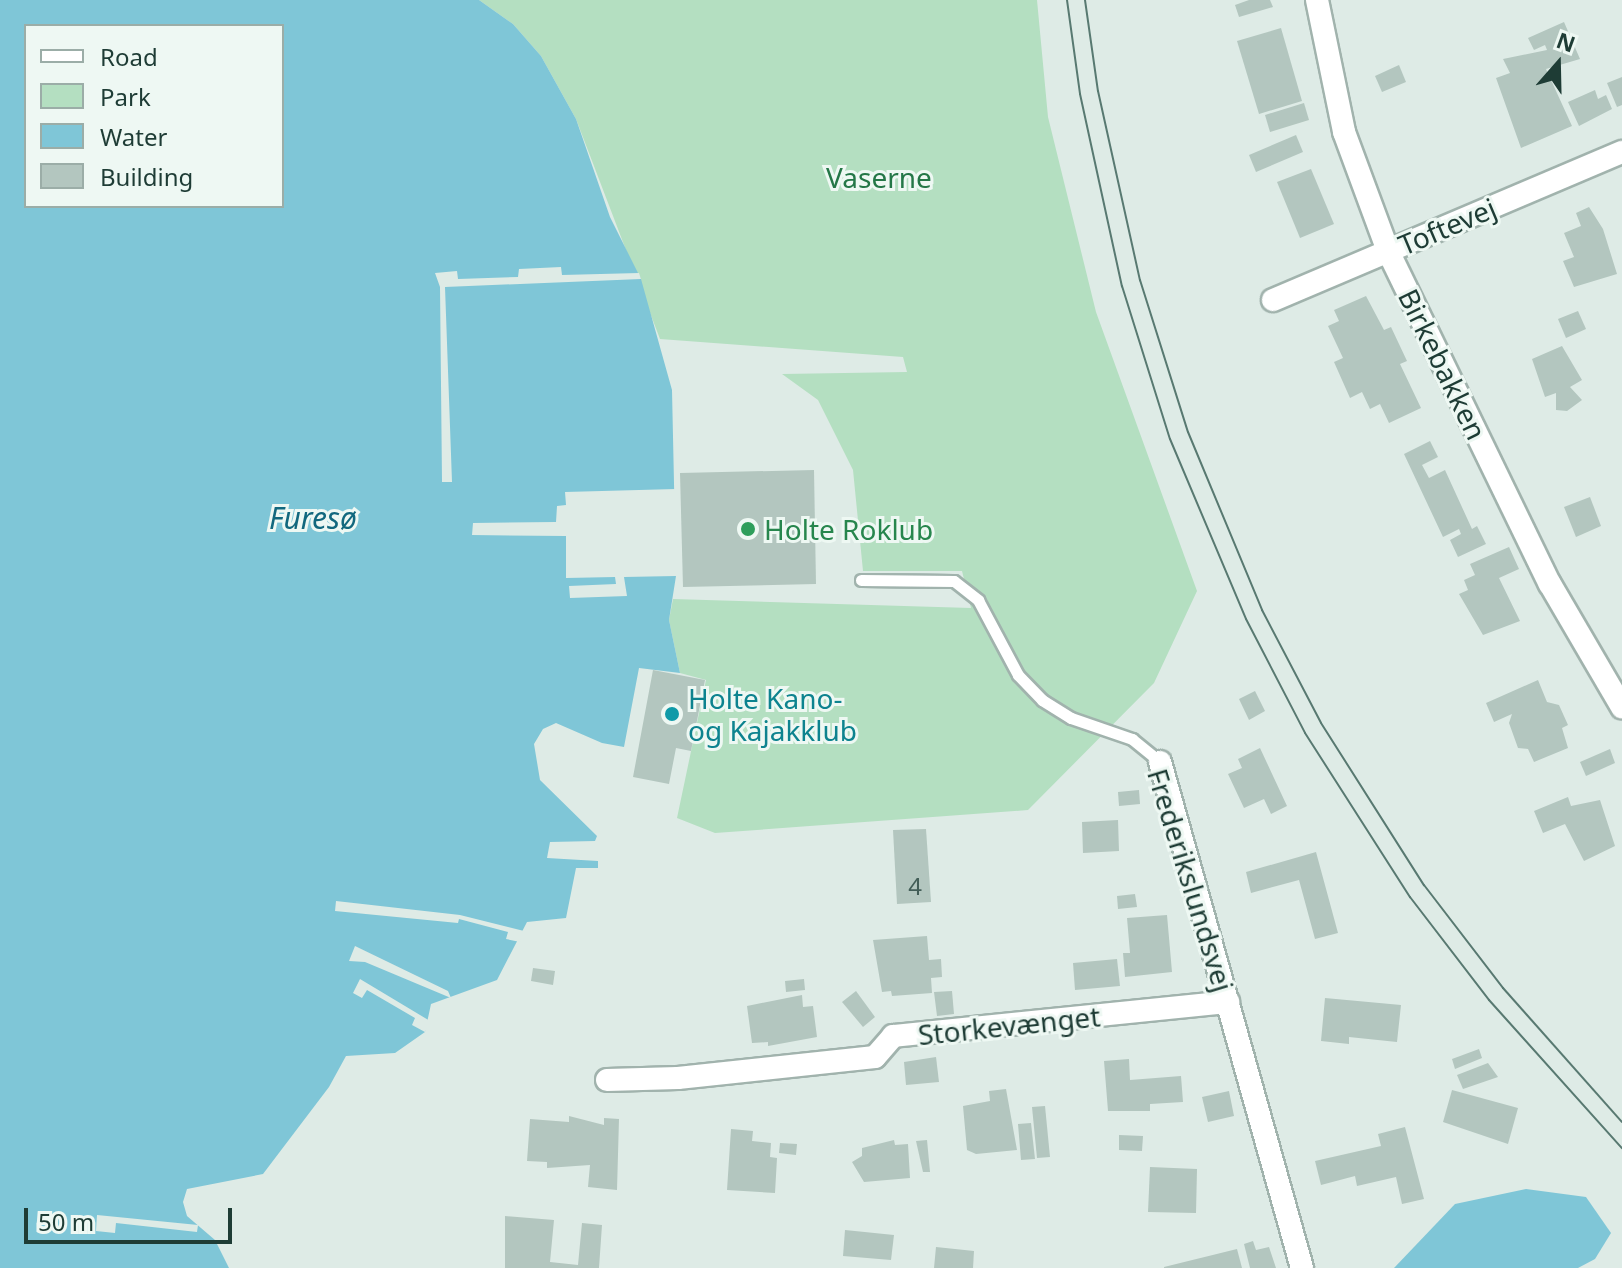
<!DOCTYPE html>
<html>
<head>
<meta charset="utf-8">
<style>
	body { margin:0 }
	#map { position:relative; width:1622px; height:1268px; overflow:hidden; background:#deebe6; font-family:"Noto Sans",sans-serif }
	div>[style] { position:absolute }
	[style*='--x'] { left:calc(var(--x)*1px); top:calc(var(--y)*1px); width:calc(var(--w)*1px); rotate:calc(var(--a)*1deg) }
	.green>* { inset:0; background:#b4dfc1 }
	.water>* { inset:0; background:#7fc6d7 }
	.pier>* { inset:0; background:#deebe6 }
	.building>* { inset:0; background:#b3c6bf }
	.roads { filter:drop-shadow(2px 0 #a1b3ad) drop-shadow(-2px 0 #a1b3ad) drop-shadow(0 2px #a1b3ad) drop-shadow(0 -2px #a1b3ad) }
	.lane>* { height:11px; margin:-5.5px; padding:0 5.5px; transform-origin:5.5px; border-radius:5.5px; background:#fff }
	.street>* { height:22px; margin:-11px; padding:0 11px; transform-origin:11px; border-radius:11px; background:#fff }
	.tram>* { height:2px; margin:-1px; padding:0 1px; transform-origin:1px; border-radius:1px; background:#587971 }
	.dots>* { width:22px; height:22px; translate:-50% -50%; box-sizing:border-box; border:4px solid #eef8f3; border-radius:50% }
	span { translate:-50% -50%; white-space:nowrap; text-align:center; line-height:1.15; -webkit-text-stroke:6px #eef8f3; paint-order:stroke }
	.number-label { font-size:24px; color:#435e58 }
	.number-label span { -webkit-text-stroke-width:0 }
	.park-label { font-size:28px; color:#247747 }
	.street-label { font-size:28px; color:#1e3c35 }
	.leisure-label { font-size:28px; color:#27864d }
	.left { translate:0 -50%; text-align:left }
	.culture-label { font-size:28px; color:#0d838f }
	.water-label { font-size:30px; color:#12687e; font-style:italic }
	.legend { position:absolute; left:24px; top:24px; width:260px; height:184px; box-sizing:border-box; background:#eef8f3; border:2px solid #9bada7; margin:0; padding:10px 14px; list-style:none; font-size:24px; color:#1e3c35 }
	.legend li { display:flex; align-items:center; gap:16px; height:40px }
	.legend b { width:40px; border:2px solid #9bada7 }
	.north { position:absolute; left:1518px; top:24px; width:80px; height:80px; -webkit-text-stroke:6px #eef8f3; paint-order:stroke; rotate:20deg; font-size:22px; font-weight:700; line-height:32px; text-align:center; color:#1e3c35 }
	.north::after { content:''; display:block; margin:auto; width:28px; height:36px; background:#1e3c35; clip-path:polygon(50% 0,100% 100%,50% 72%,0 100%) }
	.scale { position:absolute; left:24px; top:1208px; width:208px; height:36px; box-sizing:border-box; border:4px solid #1e3c35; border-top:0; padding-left:10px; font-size:24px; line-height:28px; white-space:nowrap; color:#1e3c35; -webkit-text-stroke:6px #eef8f3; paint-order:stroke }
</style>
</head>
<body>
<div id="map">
	<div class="green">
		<div style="clip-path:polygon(479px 0,1037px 0,1048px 117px,1096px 312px,1197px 591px,1154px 683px,1028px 810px,715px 833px,677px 818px,706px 680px,680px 673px,669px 620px,673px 599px,971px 608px,962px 571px,863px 571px,853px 470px,818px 400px,782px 374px,907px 372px,903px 357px,660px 339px,576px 119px,541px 56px,513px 24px)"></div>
	</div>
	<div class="water">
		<div style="clip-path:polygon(evenodd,0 0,479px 0,513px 24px,541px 56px,576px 119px,610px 217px,641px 279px,672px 390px,676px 576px,669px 620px,680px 673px,639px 668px,624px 747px,602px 743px,556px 723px,543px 729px,534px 744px,540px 780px,597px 836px,595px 841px,550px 842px,547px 858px,598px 861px,598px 868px,576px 868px,566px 918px,527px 922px,497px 980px,431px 1004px,425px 1032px,395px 1053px,346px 1056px,329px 1087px,263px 1174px,187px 1189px,183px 1202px,187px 1216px,215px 1240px,229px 1268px,0 1268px,0 0,26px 26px,282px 26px,282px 206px,26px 206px,26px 26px)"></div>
		<div style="clip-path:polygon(1526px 1189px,1586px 1197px,1611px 1233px,1595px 1259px,1578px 1268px,1394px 1268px,1455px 1204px)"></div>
	</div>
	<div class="pier">
		<div style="clip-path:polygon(561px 267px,562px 275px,639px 273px,641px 279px,445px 287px,452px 482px,442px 482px,440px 287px,435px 273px,457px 271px,458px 279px,518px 277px,519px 269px)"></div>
		<div style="clip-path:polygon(676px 489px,676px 576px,624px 577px,627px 596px,570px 598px,569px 586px,616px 584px,615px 577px,566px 578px,566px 536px,472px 535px,473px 523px,556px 522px,557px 506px,566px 505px,565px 492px)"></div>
		<div style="clip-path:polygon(336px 901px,460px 915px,524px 931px,520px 942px,506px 939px,508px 932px,459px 919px,458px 923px,335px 911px)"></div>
		<div style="clip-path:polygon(355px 946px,448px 991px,451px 998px,365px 962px,349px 961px)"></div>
		<div style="clip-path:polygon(360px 979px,430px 1021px,425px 1032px,412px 1025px,415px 1018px,367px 990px,362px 998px,353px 993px)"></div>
		<div style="clip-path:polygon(97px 1215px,198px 1225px,197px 1232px,116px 1223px,115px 1233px,96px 1231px)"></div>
	</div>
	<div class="building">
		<div style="clip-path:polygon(1249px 0,1270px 0,1273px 7px,1239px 17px,1235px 5px)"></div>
		<div style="clip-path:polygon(1564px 22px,1580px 59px,1546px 69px,1572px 126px,1521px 148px,1496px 78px,1510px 73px,1503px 59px,1547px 50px,1545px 45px,1534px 50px,1528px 38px)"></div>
		<div style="clip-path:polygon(1281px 28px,1302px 101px,1259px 114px,1237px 41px)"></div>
		<div style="clip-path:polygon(1399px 65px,1406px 82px,1382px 92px,1375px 76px)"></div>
		<div style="clip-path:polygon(1622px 77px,1622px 105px,1617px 107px,1607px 83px)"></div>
		<div style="clip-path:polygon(1595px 90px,1598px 99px,1606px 95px,1612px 109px,1579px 126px,1568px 102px)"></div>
		<div style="clip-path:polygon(1304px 103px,1309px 120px,1270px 132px,1265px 115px)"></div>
		<div style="clip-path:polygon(1296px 135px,1303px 152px,1256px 172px,1249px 155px)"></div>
		<div style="clip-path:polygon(1311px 169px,1334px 224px,1300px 238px,1277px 182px)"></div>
		<div style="clip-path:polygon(1589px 207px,1603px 229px,1617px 274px,1574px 287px,1563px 261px,1574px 257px,1564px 233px,1581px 226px,1576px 213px)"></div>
		<div style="clip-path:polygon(1366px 296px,1384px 330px,1391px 327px,1407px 361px,1400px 364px,1421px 408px,1389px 423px,1380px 404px,1370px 409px,1362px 392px,1350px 398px,1334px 362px,1343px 358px,1328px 326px,1339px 321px,1334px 310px)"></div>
		<div style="clip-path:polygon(1578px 311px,1586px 329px,1566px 338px,1558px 319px)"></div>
		<div style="clip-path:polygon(1562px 346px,1582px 380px,1570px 387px,1582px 400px,1567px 411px,1556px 410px,1556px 393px,1545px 397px,1532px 359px)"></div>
		<div style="clip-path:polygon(1430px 441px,1438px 457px,1422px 465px,1429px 478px,1445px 470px,1472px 529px,1477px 526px,1486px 544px,1458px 557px,1450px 540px,1461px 534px,1459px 529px,1443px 537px,1404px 454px)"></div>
		<div style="clip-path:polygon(814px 470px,816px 584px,683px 587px,680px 473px)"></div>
		<div style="clip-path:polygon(1590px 497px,1601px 526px,1576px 537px,1564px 507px)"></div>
		<div style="clip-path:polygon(1509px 547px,1519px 569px,1499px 578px,1520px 621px,1483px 635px,1459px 594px,1468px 590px,1464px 580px,1475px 575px,1470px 564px)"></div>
		<div style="clip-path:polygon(653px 670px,705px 680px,691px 751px,676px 748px,669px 784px,633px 777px)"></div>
		<div style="clip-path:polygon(1538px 680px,1547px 702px,1559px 705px,1568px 725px,1562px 728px,1568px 748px,1534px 762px,1528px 749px,1518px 748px,1509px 723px,1512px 714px,1494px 722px,1486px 703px)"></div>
		<div style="clip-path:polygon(1255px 691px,1265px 711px,1249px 720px,1239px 699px)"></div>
		<div style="clip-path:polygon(1260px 748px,1287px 806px,1271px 814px,1264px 799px,1244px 808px,1228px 774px,1242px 768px,1238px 759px)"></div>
		<div style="clip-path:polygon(1610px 749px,1615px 763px,1586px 776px,1580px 762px)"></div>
		<div style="clip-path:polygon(1139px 790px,1140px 804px,1119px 806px,1118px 792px)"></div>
		<div style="clip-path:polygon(1568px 797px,1571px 806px,1600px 800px,1615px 846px,1584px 861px,1565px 824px,1543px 833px,1534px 811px)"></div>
		<div style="clip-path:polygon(1118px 820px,1119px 851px,1083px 853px,1082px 822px)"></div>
		<div style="clip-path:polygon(926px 829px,931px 902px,897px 904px,893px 830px)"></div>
		<div style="clip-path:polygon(1316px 852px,1338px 933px,1315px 939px,1299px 880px,1251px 893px,1246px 872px)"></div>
		<div style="clip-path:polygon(1135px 894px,1137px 907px,1118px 909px,1117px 896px)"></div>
		<div style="clip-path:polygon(1167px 915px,1172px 972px,1125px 977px,1123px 953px,1130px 953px,1127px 918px)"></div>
		<div style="clip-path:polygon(927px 936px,929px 960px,941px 959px,942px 977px,931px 978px,932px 993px,892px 996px,891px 991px,882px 992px,873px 940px)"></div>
		<div style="clip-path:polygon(1117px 959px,1120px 986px,1075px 990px,1073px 963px)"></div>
		<div style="clip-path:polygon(533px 968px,555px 971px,553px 985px,531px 981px)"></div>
		<div style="clip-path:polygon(804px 979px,805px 990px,786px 992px,785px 981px)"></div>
		<div style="clip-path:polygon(856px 991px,875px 1017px,863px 1027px,842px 1002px)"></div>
		<div style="clip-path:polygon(952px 991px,954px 1014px,937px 1016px,934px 992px)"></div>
		<div style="clip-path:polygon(802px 995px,803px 1007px,813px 1006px,817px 1037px,768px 1046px,768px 1042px,752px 1043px,747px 1006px)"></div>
		<div style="clip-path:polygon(1325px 998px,1401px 1005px,1397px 1042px,1349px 1037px,1349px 1044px,1321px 1041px)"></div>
		<div style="clip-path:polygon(1479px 1049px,1482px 1058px,1455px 1069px,1452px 1059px)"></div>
		<div style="clip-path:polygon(936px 1057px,939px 1082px,906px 1085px,904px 1062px)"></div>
		<div style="clip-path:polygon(1129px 1059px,1130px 1080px,1181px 1076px,1183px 1102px,1150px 1104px,1150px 1111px,1108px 1111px,1104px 1061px)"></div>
		<div style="clip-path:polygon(1488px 1063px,1498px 1077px,1463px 1089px,1457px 1075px)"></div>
		<div style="clip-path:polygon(1006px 1089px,1017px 1150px,976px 1154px,967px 1150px,963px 1106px,990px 1101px,989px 1091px)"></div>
		<div style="clip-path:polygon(1452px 1090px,1518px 1108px,1508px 1144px,1443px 1122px)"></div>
		<div style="clip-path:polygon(1229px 1091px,1234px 1116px,1208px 1122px,1202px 1097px)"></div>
		<div style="clip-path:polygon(1045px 1106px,1050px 1157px,1037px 1158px,1032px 1107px)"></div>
		<div style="clip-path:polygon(569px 1116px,604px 1125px,604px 1118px,619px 1119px,617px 1190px,588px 1187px,590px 1165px,547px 1168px,547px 1162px,527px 1161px,530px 1119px,569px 1122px)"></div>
		<div style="clip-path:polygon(1031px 1123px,1035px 1159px,1021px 1160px,1018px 1124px)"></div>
		<div style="clip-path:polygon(1405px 1127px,1424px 1199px,1402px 1204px,1396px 1177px,1357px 1186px,1355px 1176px,1321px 1185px,1315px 1161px,1381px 1146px,1378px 1134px)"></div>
		<div style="clip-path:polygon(731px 1129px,753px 1131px,752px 1141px,771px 1143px,770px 1157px,777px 1158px,775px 1193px,727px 1190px)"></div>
		<div style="clip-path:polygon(1119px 1135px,1143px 1136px,1142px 1151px,1119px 1150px)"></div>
		<div style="clip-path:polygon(894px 1140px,895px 1145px,908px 1144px,910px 1178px,864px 1182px,852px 1162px,862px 1156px,862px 1148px)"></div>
		<div style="clip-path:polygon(927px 1140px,930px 1172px,923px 1172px,916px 1141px)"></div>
		<div style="clip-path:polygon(780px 1143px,797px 1144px,796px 1155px,779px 1153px)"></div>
		<div style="clip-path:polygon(1150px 1167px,1197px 1169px,1196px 1213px,1148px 1212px)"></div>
		<div style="clip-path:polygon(505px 1216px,554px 1220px,550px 1262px,578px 1265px,582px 1223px,602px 1225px,599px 1268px,505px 1268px)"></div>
		<div style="clip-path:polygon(845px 1230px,894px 1235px,891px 1260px,843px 1256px)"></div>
		<div style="clip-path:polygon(1253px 1241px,1256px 1250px,1269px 1247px,1276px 1268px,1250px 1268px,1244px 1244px)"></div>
		<div style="clip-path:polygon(936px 1247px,974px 1251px,973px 1268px,934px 1268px)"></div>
		<div style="clip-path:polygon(1237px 1249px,1242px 1268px,1164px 1268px,1164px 1267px)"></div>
	</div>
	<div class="roads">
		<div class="lane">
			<div style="--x:861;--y:580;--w:93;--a:0.6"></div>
			<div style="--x:954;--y:581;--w:31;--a:38"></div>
			<div style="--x:978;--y:600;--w:85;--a:61.9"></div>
			<div style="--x:1018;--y:675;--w:35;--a:46"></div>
			<div style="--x:1042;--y:700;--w:34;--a:32"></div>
			<div style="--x:1071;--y:718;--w:65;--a:19"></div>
			<div style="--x:1132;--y:739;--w:36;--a:39"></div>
		</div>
		<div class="street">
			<div style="--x:1317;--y:0;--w:135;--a:78.4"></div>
			<div style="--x:1344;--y:132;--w:127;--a:69.7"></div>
			<div style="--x:1388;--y:251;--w:370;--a:64.1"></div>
			<div style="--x:1550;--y:584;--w:143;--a:59.7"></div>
			<div style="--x:1273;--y:300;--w:379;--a:-23"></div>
			<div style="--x:1160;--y:762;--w:526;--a:74.32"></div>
			<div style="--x:607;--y:1080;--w:71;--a:-1.6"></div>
			<div style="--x:678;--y:1078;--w:198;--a:-6.1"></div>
			<div style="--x:875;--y:1057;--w:28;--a:-49"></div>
			<div style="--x:893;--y:1036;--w:337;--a:-5.8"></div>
		</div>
	</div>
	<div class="tram">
		<div style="--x:1067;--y:0;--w:95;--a:82.1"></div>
		<div style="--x:1080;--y:94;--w:197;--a:77.7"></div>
		<div style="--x:1122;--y:286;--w:160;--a:72.6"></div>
		<div style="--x:1170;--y:439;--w:195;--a:67.1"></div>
		<div style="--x:1246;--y:619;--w:128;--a:62.6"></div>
		<div style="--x:1305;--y:733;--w:195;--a:57.4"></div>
		<div style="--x:1410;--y:897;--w:130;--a:52.5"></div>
		<div style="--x:1489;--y:1000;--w:199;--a:48.1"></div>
		<div style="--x:1085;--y:0;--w:92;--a:81.9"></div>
		<div style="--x:1098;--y:91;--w:194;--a:77.5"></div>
		<div style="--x:1140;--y:280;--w:159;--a:72.5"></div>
		<div style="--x:1188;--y:432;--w:193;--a:67.4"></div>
		<div style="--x:1262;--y:610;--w:127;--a:62.4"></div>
		<div style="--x:1321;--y:723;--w:192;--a:57.6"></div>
		<div style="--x:1424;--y:885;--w:130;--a:52.5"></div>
		<div style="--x:1503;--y:988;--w:179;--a:48.4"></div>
	</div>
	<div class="dots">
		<div style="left:748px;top:529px;background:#2e9e5b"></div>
		<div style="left:672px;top:714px;background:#0f9aa8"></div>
	</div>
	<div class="number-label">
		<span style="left:915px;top:886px">4</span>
	</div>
	<div class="park-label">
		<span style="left:879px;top:177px">Vaserne</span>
	</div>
	<div class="street-label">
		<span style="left:1447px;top:226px;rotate:-23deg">Toftevej</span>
		<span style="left:1443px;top:364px;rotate:64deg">Birkebakken</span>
		<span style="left:1191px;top:880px;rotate:73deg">Frederikslundsvej</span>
		<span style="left:1009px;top:1025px;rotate:-6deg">Storkevænget</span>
	</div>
	<div class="leisure-label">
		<span class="left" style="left:764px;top:529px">Holte Roklub</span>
	</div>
	<div class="culture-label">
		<span class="left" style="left:688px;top:714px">Holte Kano-<br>og Kajakklub</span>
	</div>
	<div class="water-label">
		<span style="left:313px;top:518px">Furesø</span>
	</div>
	<ul class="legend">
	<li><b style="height:10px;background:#fff"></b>Road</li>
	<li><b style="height:22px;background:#b4dfc1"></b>Park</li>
	<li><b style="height:22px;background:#7fc6d7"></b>Water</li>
	<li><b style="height:22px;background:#b3c6bf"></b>Building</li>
	</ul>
	<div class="north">N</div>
	<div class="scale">50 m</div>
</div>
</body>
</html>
